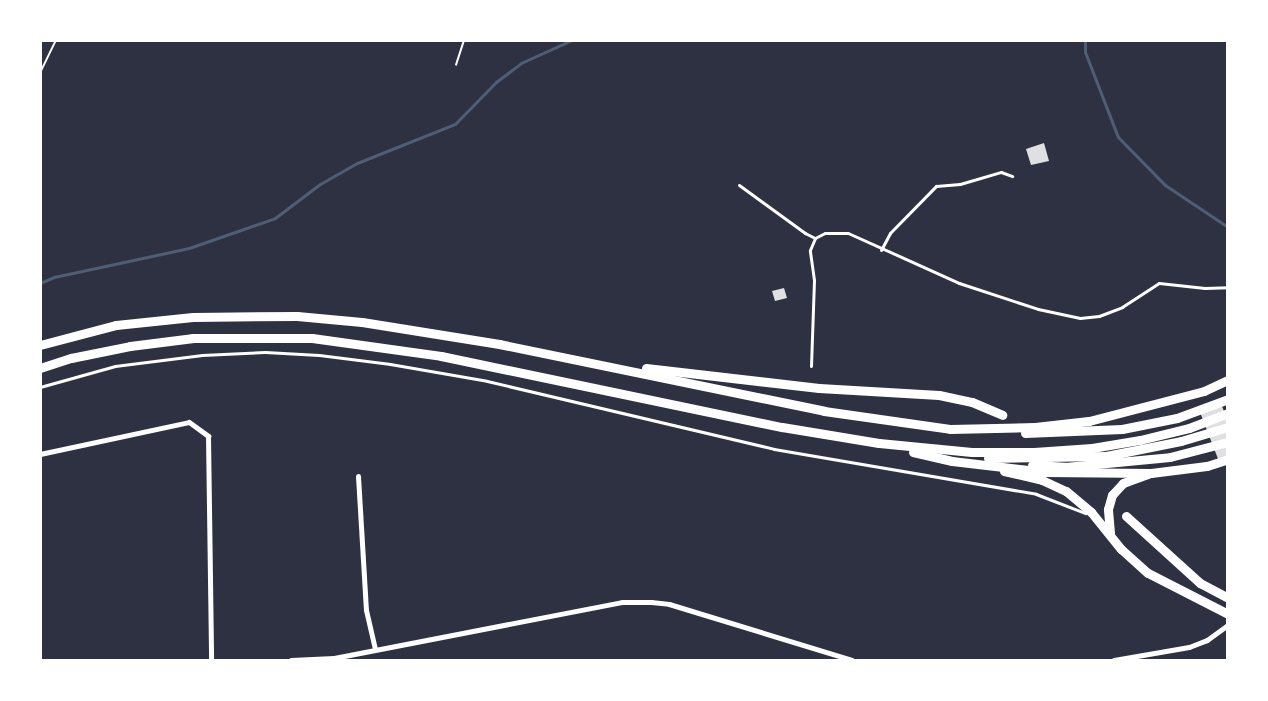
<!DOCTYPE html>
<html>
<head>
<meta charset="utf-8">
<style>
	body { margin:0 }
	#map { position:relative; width:1268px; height:701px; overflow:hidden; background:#2d3142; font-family:Arial,sans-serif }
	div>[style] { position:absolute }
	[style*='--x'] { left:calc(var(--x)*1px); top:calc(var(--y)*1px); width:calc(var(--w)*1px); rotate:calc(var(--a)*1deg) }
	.stream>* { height:3px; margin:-1.5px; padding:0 1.5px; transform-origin:1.5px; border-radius:1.5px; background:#4f5d75 }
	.building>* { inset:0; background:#e0e0e3 }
	.path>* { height:1.5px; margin:-0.75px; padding:0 0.75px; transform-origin:0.75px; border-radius:0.75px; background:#fff }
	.service>* { height:3px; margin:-1.5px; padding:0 1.5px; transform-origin:1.5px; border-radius:1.5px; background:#fff }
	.minor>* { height:5px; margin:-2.5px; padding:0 2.5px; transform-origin:2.5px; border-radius:2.5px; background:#fff }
	.primary>* { height:9px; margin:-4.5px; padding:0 4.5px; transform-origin:4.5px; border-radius:4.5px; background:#fff }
	.trunk>* { height:9px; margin:-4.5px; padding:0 4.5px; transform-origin:4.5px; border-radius:4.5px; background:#fff }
	span { translate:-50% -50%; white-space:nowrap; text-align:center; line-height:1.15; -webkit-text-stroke:4.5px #fff; paint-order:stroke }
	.frame { position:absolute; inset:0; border:42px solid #fff; pointer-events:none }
</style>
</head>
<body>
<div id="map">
	<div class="stream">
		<div style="--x:1085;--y:40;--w:12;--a:90"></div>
		<div style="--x:1085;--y:52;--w:91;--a:68.8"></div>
		<div style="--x:1118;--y:137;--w:67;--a:45.6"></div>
		<div style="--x:1165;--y:185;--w:76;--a:33.7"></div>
		<div style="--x:40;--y:283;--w:15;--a:-23"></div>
		<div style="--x:54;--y:277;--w:138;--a:-12.1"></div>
		<div style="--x:189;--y:248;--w:91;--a:-19.2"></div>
		<div style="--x:275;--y:218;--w:56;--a:-37.1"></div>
		<div style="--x:320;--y:184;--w:43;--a:-29.6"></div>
		<div style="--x:357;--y:163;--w:105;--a:-21.7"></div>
		<div style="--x:455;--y:124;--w:59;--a:-45.7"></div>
		<div style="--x:496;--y:82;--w:31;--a:-37"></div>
		<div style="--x:521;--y:63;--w:56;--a:-24.3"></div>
	</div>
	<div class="building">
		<div style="clip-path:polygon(1044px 143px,1049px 161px,1031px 165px,1026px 149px)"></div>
		<div style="clip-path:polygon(784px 288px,787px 298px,775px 301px,772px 291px)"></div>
		<div style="clip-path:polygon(1219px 399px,1228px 421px,1228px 461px,1220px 464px,1198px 407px)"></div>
	</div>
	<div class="path">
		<div style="--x:456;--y:65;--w:26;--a:-72"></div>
		<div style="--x:40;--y:73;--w:37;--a:-64"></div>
	</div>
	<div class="service">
		<div style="--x:739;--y:185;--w:82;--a:36"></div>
		<div style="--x:805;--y:233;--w:11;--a:27"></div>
		<div style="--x:881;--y:250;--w:19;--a:-62"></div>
		<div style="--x:890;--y:233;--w:66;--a:-45.6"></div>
		<div style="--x:936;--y:186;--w:24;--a:-5"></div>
		<div style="--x:960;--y:184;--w:43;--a:-16.3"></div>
		<div style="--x:1001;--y:172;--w:12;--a:20"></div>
		<div style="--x:811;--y:366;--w:86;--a:-88"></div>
		<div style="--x:814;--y:280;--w:30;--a:-98"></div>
		<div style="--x:810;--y:250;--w:13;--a:-67"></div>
		<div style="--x:815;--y:238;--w:11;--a:-27"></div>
		<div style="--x:825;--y:233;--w:23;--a:0"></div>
		<div style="--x:848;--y:233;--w:122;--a:24.2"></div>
		<div style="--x:959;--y:283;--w:83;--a:18.2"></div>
		<div style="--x:1038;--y:309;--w:43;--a:12.1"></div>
		<div style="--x:1080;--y:318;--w:19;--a:-6"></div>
		<div style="--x:1099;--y:316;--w:25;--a:-21"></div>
		<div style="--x:1122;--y:307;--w:44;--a:-33"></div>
		<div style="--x:1159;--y:283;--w:46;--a:6.2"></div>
		<div style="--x:1205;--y:288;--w:23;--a:-2"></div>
		<div style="--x:40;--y:387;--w:78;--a:-15.6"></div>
		<div style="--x:115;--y:366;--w:88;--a:-7.2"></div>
		<div style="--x:202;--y:355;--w:63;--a:-2.7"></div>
		<div style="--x:265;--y:352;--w:54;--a:3.2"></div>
		<div style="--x:319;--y:355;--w:72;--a:7.2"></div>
		<div style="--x:390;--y:364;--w:98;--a:9.9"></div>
		<div style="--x:487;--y:381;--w:295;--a:13.3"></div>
		<div style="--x:774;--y:449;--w:266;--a:9.7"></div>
		<div style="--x:1036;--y:494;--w:53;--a:21.2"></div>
	</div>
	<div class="minor">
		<div style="--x:40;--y:454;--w:152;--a:-12.1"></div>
		<div style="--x:189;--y:422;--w:24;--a:36"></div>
		<div style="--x:208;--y:436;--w:224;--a:89.2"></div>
		<div style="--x:358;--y:476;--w:134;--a:86.6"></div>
		<div style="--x:366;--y:610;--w:40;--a:77"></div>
		<div style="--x:291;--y:660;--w:43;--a:-2.7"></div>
		<div style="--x:334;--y:658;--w:293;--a:-11"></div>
		<div style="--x:622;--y:602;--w:29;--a:0"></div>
		<div style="--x:651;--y:602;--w:18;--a:6"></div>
		<div style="--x:669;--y:604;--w:191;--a:17"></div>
		<div style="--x:1114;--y:660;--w:76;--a:-9.8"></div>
		<div style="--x:1189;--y:647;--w:19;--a:-21"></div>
		<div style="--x:1207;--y:640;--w:26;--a:-36"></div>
	</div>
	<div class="primary">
		<div style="--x:1004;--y:471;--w:39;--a:13"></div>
		<div style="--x:1042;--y:480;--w:26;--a:25"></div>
		<div style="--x:1066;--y:491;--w:33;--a:40"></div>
		<div style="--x:1091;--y:512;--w:48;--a:51"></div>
		<div style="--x:1121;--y:549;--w:36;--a:42"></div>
		<div style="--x:1148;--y:573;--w:90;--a:27.1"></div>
		<div style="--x:1110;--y:533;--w:24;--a:-95"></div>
		<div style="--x:1108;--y:509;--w:15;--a:-74"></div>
		<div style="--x:1112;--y:495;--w:16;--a:-47"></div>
		<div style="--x:1123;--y:483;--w:27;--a:-20"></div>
	</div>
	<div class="trunk">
		<div style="--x:40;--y:345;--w:79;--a:-14.7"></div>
		<div style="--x:116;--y:325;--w:77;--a:-5.9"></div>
		<div style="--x:193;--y:317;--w:104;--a:-0.6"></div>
		<div style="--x:297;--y:316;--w:65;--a:5.3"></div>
		<div style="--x:362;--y:322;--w:139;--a:9.1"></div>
		<div style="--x:499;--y:344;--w:332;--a:11.6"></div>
		<div style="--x:824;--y:411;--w:127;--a:8.1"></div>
		<div style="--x:950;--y:429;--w:85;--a:-1.3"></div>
		<div style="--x:1035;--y:427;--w:54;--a:-6.3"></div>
		<div style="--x:1089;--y:421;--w:119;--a:-14.6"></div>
		<div style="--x:1204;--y:391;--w:26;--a:-25"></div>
		<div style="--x:40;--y:368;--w:33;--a:-18"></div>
		<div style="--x:71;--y:358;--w:60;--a:-11.5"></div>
		<div style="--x:130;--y:346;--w:64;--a:-7.2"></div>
		<div style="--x:193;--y:338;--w:119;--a:0"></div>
		<div style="--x:312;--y:338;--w:130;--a:7.9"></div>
		<div style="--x:441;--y:356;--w:348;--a:11.8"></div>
		<div style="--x:782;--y:427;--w:98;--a:9.4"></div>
		<div style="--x:879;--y:443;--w:93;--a:5.5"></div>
		<div style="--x:972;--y:452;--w:62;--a:0"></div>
		<div style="--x:1034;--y:452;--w:58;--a:-3.9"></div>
		<div style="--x:1092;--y:448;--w:49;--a:-9.5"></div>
		<div style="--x:1140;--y:440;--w:50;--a:-13.8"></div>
		<div style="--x:1189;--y:428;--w:42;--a:-21"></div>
		<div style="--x:646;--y:368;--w:174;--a:6.6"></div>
		<div style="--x:819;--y:388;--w:120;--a:3.3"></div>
		<div style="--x:939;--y:395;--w:34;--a:12"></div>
		<div style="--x:972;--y:402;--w:33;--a:23"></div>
		<div style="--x:1025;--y:433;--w:97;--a:-2.4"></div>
		<div style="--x:1122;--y:429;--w:56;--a:-11.3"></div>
		<div style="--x:1177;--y:418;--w:54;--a:-20.4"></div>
		<div style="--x:913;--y:452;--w:40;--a:13"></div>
		<div style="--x:952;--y:461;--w:95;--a:6.7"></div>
		<div style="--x:1046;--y:472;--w:105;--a:0.5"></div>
		<div style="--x:1151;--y:473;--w:56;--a:-7.1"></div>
		<div style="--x:1207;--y:466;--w:22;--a:-18"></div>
		<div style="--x:988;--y:458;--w:118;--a:-1"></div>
		<div style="--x:1106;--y:456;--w:76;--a:-11.3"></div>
		<div style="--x:1181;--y:441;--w:49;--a:-16.6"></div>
		<div style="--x:1032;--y:465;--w:33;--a:3"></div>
		<div style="--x:1065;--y:467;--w:105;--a:-5.4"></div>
		<div style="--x:1170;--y:457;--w:60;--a:-14.5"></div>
		<div style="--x:1126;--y:516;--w:100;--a:42.2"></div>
		<div style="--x:1200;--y:583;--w:32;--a:28"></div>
	</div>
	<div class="frame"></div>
</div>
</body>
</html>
